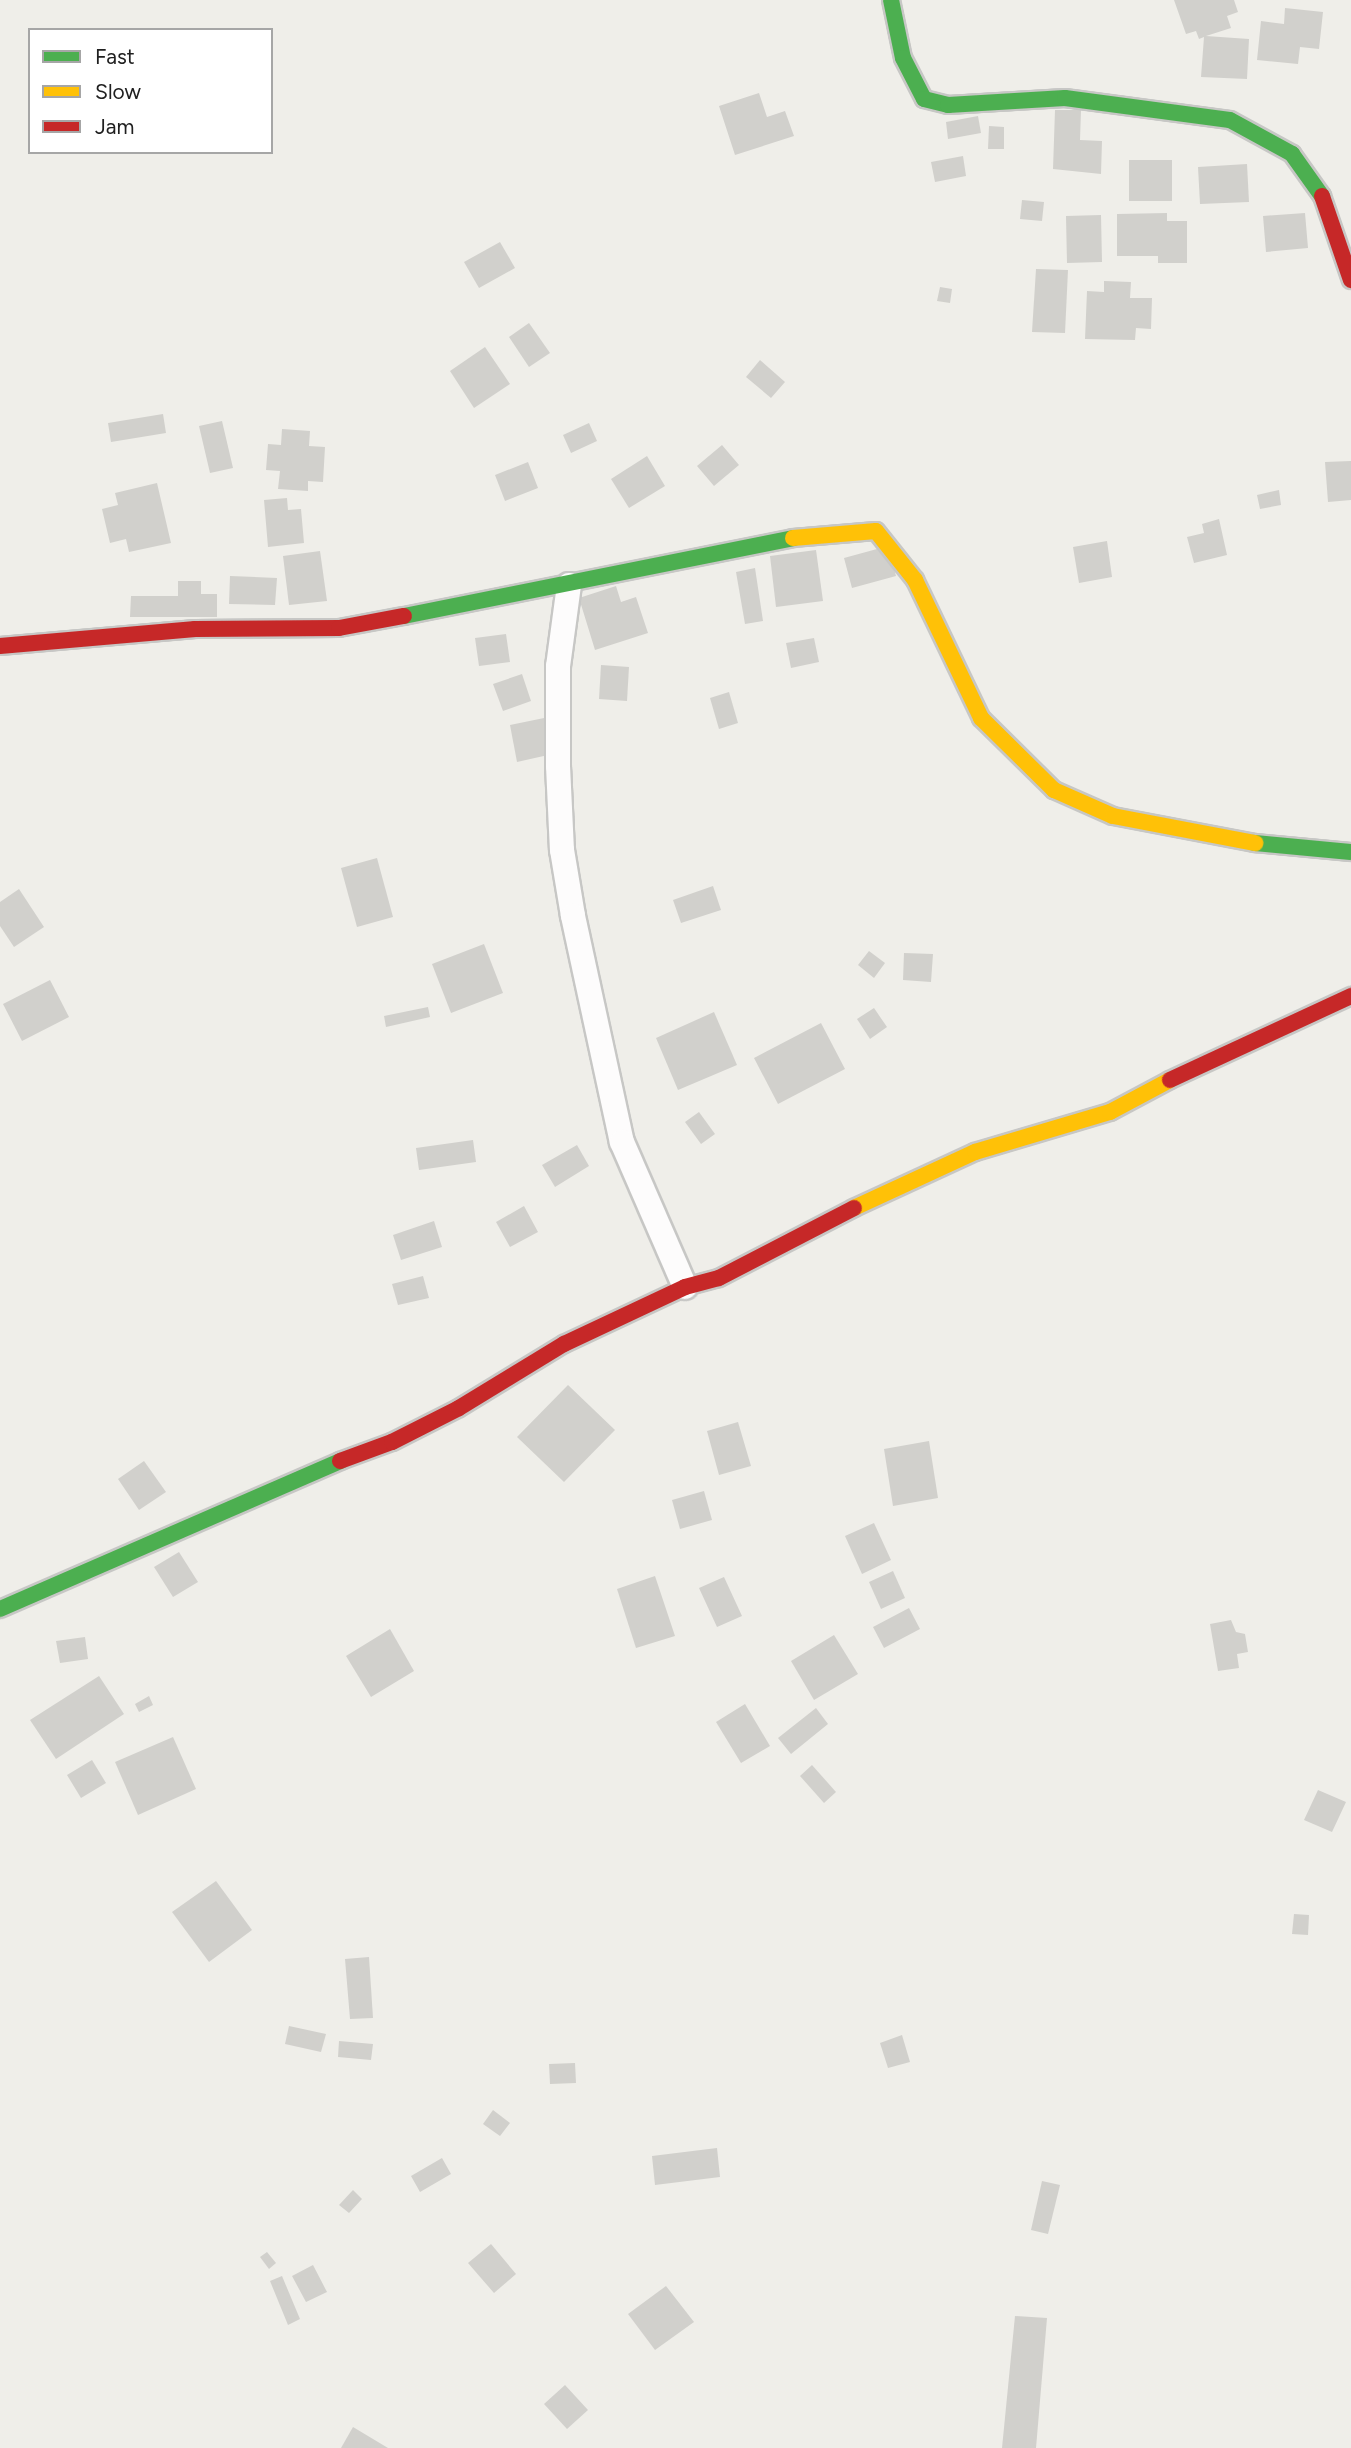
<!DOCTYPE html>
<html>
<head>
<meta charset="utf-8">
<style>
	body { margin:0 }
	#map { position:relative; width:1351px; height:2448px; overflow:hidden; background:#efeee9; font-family:Figtree,sans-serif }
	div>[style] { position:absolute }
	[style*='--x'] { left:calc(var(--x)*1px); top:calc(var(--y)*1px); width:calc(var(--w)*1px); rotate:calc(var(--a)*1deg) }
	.building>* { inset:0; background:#d1d0cc }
	.roads { filter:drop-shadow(2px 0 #c7c7c5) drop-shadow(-2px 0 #c7c7c5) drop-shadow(0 2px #c7c7c5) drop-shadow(0 -2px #c7c7c5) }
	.street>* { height:24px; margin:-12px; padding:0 12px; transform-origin:12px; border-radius:12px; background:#fdfcfc }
	.fast>* { height:16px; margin:-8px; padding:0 8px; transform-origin:8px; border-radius:8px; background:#4caf50 }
	.slow>* { height:16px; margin:-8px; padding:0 8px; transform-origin:8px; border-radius:8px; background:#ffc107 }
	.jam>* { height:16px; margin:-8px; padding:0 8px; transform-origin:8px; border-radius:8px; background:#c62828 }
	span { translate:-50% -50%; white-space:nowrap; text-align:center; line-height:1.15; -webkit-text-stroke:7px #fff; paint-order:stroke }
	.legend { position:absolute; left:28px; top:28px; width:245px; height:126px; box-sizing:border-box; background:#fff; border:2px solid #a6a6a6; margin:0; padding:9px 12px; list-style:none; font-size:21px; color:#202020 }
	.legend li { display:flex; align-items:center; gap:14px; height:35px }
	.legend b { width:35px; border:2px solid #a6a6a6 }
</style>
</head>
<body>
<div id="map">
	<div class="building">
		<div style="clip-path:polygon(1174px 0,1234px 0,1238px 12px,1227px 16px,1231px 28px,1206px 36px,1249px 39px,1247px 79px,1201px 77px,1204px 37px,1199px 39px,1196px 31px,1186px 34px)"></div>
		<div style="clip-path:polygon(1285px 8px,1323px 12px,1319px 49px,1300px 47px,1298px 64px,1257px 60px,1261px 21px,1284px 24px)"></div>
		<div style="clip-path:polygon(759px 93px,767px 117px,785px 111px,794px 136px,735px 155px,719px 106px)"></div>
		<div style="clip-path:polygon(1055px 110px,1081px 110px,1080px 140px,1102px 141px,1101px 174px,1053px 169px)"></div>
		<div style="clip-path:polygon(978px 116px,981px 133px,948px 139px,946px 122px)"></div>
		<div style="clip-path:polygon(989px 126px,1004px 127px,1004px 149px,988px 149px)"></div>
		<div style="clip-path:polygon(963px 156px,966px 176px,935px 182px,931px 162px)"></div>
		<div style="clip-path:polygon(1129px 160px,1172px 160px,1172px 201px,1129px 201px)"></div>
		<div style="clip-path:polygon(1247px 164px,1249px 202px,1200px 204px,1198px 167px)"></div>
		<div style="clip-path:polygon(1022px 200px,1044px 202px,1042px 221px,1020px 219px)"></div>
		<div style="clip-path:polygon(1167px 213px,1167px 221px,1187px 221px,1187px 263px,1158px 263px,1158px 256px,1117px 256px,1117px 214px)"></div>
		<div style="clip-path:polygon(1305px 213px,1308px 248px,1266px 252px,1263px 216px)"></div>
		<div style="clip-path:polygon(1101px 215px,1102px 262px,1067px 263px,1066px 216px)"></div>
		<div style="clip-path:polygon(500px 242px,515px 268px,479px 288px,464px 262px)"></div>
		<div style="clip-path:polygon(1036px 269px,1068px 270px,1065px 333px,1032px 332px)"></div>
		<div style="clip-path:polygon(1104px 281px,1131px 282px,1130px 298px,1152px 298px,1151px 329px,1136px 328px,1135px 340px,1085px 339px,1087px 291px,1104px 292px)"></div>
		<div style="clip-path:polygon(940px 287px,952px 289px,950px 303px,937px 301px)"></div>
		<div style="clip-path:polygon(529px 323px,550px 353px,529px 367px,509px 337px)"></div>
		<div style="clip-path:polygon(485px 347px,510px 384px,474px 408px,450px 371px)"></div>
		<div style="clip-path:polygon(760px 360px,785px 382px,771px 398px,746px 377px)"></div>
		<div style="clip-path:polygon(163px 414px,166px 433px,111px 442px,108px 423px)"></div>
		<div style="clip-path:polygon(222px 421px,233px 468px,210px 473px,199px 426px)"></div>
		<div style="clip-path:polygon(589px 423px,597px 441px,571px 453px,563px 435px)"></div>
		<div style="clip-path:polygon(282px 429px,310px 431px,309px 446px,325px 447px,323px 482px,308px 481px,308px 491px,278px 489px,280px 471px,266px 470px,268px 444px,281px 445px)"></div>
		<div style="clip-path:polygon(722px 445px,739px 465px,714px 486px,697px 466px)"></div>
		<div style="clip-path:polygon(647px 456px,665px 486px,629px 508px,611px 479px)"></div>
		<div style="clip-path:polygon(1351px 461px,1351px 500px,1328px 502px,1325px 462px)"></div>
		<div style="clip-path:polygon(528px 462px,538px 488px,505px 501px,495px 475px)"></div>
		<div style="clip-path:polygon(157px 483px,171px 543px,129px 552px,126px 539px,110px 543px,102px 509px,118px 505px,115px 493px)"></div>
		<div style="clip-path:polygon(1279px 490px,1281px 505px,1260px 509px,1257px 495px)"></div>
		<div style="clip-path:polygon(287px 498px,288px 510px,301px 509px,304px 543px,268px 547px,264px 500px)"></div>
		<div style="clip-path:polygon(1219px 519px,1227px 555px,1194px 563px,1187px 537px,1204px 533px,1202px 524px)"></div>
		<div style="clip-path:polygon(1107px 541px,1112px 577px,1079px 583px,1073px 547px)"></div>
		<div style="clip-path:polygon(888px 546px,896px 576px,852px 588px,844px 558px)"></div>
		<div style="clip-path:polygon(816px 550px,823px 601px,776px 607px,770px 556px)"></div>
		<div style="clip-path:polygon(320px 551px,327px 601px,289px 605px,283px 556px)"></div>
		<div style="clip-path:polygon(755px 568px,763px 621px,745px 624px,736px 572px)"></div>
		<div style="clip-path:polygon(230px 576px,277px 578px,275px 605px,229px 604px)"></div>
		<div style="clip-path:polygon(178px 581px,201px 581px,201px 594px,217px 594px,217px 617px,130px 617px,131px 596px,178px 596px)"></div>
		<div style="clip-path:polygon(616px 586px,621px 602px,636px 597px,648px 633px,595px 650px,579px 598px)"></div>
		<div style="clip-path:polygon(506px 634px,510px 662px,479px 666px,475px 638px)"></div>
		<div style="clip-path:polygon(814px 638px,819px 662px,791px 668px,786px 643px)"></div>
		<div style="clip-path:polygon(601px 665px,629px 667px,627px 701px,599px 699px)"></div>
		<div style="clip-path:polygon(522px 674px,531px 701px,503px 711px,493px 684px)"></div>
		<div style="clip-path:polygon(729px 692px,738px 723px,719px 729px,710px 698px)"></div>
		<div style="clip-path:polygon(549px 717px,557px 753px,517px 762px,510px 725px)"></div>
		<div style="clip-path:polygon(377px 858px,393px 917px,357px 927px,341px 868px)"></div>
		<div style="clip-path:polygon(713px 886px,721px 910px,681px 923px,673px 900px)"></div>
		<div style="clip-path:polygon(19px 889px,44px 927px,14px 947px,0 926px,0 902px)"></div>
		<div style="clip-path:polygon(484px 944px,503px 993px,451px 1013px,432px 964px)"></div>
		<div style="clip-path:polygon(869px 951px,885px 963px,874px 978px,858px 965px)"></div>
		<div style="clip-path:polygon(904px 953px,933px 954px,931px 982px,903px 980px)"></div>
		<div style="clip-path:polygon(50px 980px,69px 1017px,22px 1041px,3px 1004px)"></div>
		<div style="clip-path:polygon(428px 1007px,430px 1017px,386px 1027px,384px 1016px)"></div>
		<div style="clip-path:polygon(874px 1008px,887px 1027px,870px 1039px,857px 1019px)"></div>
		<div style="clip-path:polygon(714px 1012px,737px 1065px,678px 1090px,656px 1038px)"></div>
		<div style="clip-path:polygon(821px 1023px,845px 1069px,778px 1104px,754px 1058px)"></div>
		<div style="clip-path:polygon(699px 1112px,715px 1134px,701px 1144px,685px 1122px)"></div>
		<div style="clip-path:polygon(473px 1140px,476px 1162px,419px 1170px,416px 1148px)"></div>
		<div style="clip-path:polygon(577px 1145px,589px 1166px,555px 1187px,542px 1165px)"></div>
		<div style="clip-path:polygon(524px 1206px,538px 1232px,510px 1247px,496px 1222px)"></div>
		<div style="clip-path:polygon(434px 1221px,442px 1247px,401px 1260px,393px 1235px)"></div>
		<div style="clip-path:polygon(423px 1276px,429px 1298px,398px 1305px,392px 1284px)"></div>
		<div style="clip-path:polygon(568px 1385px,615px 1430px,564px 1482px,517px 1437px)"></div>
		<div style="clip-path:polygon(738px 1422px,751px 1466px,719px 1475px,707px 1431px)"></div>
		<div style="clip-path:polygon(929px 1441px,938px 1498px,893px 1506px,884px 1449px)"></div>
		<div style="clip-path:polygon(144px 1461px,166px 1492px,139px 1510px,118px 1479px)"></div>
		<div style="clip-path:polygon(704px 1491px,712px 1520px,680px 1529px,672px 1500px)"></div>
		<div style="clip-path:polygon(874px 1523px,891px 1560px,862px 1574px,845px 1536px)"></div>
		<div style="clip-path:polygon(179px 1552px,198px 1582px,173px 1597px,154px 1567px)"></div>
		<div style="clip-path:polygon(893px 1571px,905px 1598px,881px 1609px,869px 1582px)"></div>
		<div style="clip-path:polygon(655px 1576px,675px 1636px,636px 1648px,617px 1589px)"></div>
		<div style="clip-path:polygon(724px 1577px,742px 1616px,717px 1627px,699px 1588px)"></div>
		<div style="clip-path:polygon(909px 1608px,920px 1629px,884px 1648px,873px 1627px)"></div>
		<div style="clip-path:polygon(1231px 1620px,1236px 1632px,1245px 1634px,1248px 1652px,1237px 1654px,1239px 1668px,1218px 1671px,1210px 1624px)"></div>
		<div style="clip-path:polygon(390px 1629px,414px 1671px,371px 1697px,346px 1656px)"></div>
		<div style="clip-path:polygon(834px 1635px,858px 1674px,814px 1700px,791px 1661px)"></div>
		<div style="clip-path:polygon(85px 1637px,88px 1659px,60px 1663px,56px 1641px)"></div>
		<div style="clip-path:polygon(99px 1676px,124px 1714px,56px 1759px,30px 1720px)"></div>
		<div style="clip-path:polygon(149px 1696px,153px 1705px,139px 1712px,135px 1704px)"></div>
		<div style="clip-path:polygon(745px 1704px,770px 1746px,741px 1763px,716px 1722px)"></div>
		<div style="clip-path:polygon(816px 1708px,828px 1724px,791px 1754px,778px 1738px)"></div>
		<div style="clip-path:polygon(173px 1737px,196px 1789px,138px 1815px,115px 1762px)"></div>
		<div style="clip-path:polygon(92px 1760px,106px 1783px,81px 1798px,67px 1775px)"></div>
		<div style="clip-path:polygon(812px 1765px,836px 1792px,824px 1803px,800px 1776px)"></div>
		<div style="clip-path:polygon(1318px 1790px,1346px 1802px,1332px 1832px,1304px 1820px)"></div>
		<div style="clip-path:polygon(216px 1881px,252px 1930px,209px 1962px,172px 1912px)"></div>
		<div style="clip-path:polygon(1294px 1914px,1309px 1915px,1308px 1935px,1292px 1934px)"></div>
		<div style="clip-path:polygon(369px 1957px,373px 2018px,350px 2019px,345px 1959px)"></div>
		<div style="clip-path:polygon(289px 2026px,326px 2034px,321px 2052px,285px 2044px)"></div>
		<div style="clip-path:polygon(902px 2035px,910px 2062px,888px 2068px,880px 2043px)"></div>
		<div style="clip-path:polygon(339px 2041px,373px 2044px,371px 2060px,338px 2057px)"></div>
		<div style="clip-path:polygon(575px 2063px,576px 2083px,550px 2084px,549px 2064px)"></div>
		<div style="clip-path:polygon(493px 2110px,510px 2123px,500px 2136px,483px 2124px)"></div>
		<div style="clip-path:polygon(717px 2148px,720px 2177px,655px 2185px,652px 2156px)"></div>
		<div style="clip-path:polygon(442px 2158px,451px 2174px,420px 2192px,411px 2176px)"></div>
		<div style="clip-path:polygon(1042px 2181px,1060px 2185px,1048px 2234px,1031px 2230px)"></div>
		<div style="clip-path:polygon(353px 2190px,362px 2199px,349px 2213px,339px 2205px)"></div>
		<div style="clip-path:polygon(491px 2244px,516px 2274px,494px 2293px,468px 2263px)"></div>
		<div style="clip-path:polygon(267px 2252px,276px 2263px,269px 2269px,260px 2257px)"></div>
		<div style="clip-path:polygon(313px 2265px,327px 2292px,306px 2302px,292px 2276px)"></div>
		<div style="clip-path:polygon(282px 2276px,300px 2319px,288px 2325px,270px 2281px)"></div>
		<div style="clip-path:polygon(666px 2286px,694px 2322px,655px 2350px,628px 2314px)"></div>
		<div style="clip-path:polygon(1015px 2316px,1047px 2318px,1036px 2448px,1002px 2448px)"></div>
		<div style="clip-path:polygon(565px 2385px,588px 2410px,567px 2429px,544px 2404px)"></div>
		<div style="clip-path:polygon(353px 2427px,388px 2448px,341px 2448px)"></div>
	</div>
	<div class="roads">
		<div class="street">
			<div style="--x:569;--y:585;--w:82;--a:97.7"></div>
			<div style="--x:558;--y:666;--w:100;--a:90"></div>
			<div style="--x:558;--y:766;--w:84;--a:87.3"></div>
			<div style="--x:562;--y:850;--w:67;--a:80.5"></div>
			<div style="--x:573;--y:916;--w:231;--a:77.8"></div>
			<div style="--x:622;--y:1142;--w:158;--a:66.5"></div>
		</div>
		<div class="fast">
			<div style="--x:891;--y:0;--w:59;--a:78.3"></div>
			<div style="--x:903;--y:58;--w:46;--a:62.9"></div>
			<div style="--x:924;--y:99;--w:25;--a:14"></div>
			<div style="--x:948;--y:105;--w:117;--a:-3.4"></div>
			<div style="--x:1065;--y:98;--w:166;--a:7.6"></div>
			<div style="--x:1230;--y:120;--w:71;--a:28.7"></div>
			<div style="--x:1292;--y:154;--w:52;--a:54.5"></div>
			<div style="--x:404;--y:616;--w:397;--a:-11.3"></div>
			<div style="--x:1255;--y:843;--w:96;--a:5.4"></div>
			<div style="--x:0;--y:1609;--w:371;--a:-23.5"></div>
		</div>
		<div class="slow">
			<div style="--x:793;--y:538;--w:83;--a:-4.8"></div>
			<div style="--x:876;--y:531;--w:63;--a:51.5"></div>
			<div style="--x:915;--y:580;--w:153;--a:64.4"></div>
			<div style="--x:981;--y:718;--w:103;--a:44.6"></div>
			<div style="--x:1054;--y:790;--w:64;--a:23.8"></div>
			<div style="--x:1113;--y:816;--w:145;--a:10.8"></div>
			<div style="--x:854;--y:1208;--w:133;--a:-24.8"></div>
			<div style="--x:975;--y:1152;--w:141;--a:-16.5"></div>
			<div style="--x:1110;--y:1112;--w:68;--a:-28.1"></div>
		</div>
		<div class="jam">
			<div style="--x:1322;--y:196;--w:89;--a:71"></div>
			<div style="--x:0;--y:646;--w:196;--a:-5"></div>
			<div style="--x:195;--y:629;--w:144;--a:-0.4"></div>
			<div style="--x:339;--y:628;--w:66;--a:-10.5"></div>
			<div style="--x:1170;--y:1080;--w:200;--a:-24.9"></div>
			<div style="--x:340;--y:1461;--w:55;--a:-20.1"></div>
			<div style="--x:392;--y:1442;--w:75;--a:-26.9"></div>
			<div style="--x:459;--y:1408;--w:123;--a:-31.4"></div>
			<div style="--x:564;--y:1344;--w:134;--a:-25.2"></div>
			<div style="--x:685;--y:1287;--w:35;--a:-15"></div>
			<div style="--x:719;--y:1278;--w:152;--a:-27.4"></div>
		</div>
	</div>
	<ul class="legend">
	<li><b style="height:9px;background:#4caf50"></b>Fast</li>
	<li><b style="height:9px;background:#ffc107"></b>Slow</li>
	<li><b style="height:9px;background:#c62828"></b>Jam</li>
	</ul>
</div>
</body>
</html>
